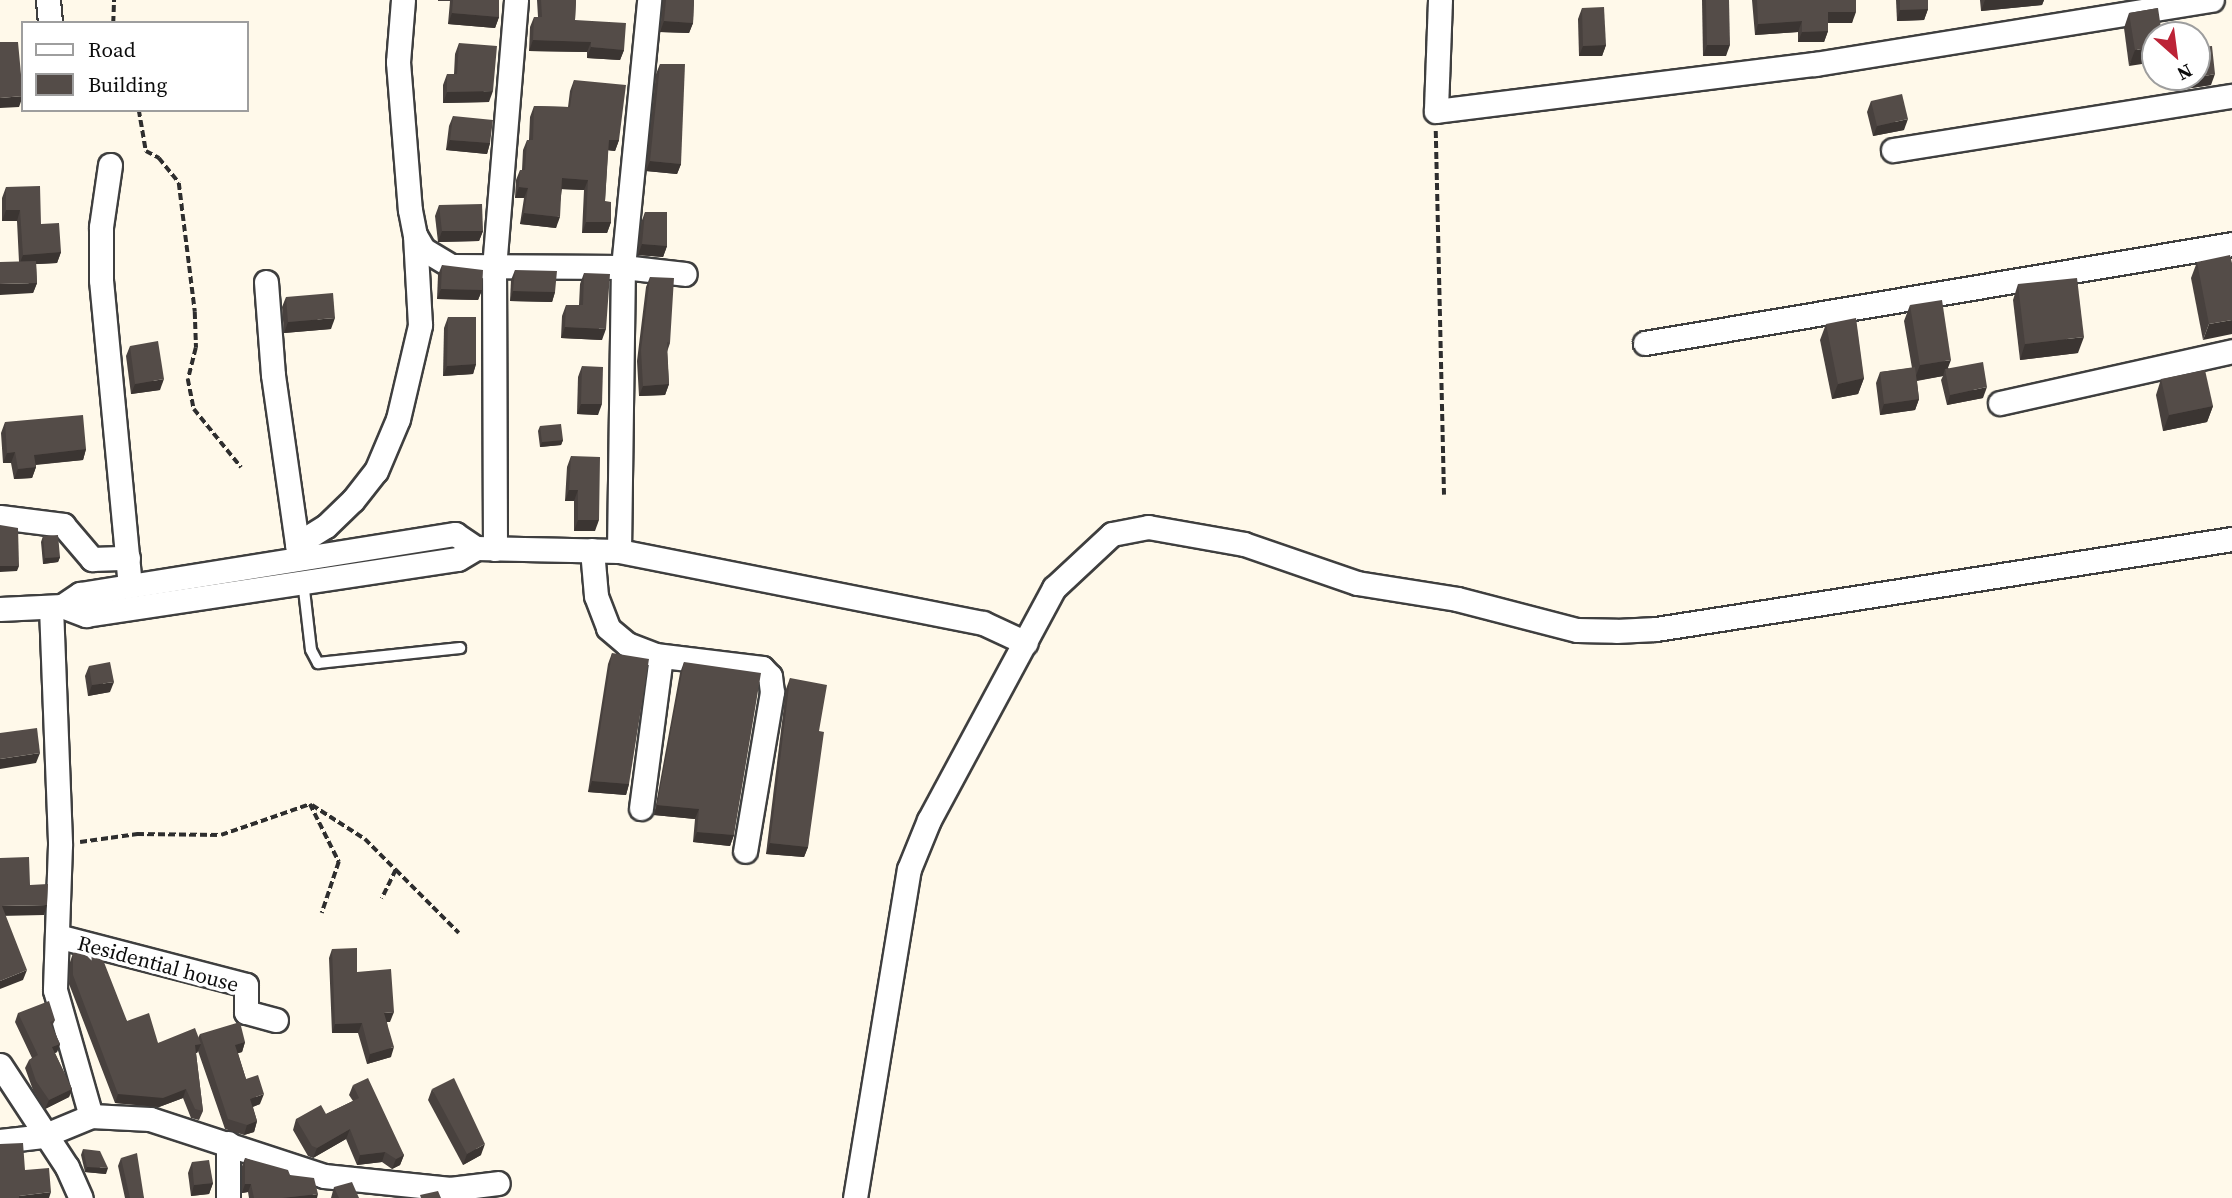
<!DOCTYPE html>
<html>
<head>
<meta charset="utf-8">
<style>
	body { margin:0 }
	#map { position:relative; width:2232px; height:1198px; overflow:hidden; background:#fff9ea; font-family:"Source Serif 4",serif }
	div>[style] { position:absolute }
	[style*='--x'] { left:calc(var(--x)*1px); top:calc(var(--y)*1px); width:calc(var(--w)*1px); rotate:calc(var(--a)*1deg) }
	.path>* { height:3.5px; margin-top:-1.75px; transform-origin:0; background:repeating-linear-gradient(90deg,#2e2e2e 0 7px,transparent 0 10.5px) }
	.roads { filter:drop-shadow(2px 0 #3f3f3f) drop-shadow(-2px 0 #3f3f3f) drop-shadow(0 2px #3f3f3f) drop-shadow(0 -2px #3f3f3f) }
	.lane>* { height:10px; margin:-5px; padding:0 5px; transform-origin:5px; border-radius:5px; background:#fff }
	.street>* { height:23px; margin:-11.5px; padding:0 11.5px; transform-origin:11.5px; border-radius:11.5px; background:#fff }
	.wall>* { inset:0; background:#48413e }
	.shaded-wall>* { inset:0; background:#3b3532 }
	.building>* { inset:0; background:#544c48 }
	span { translate:-50% -50%; white-space:nowrap; text-align:center; line-height:1.15; -webkit-text-stroke:7px #fff; paint-order:stroke }
	.street-label { font-size:21px; color:#0c0c0c }
	.legend { position:absolute; left:21px; top:21px; width:228px; height:91px; box-sizing:border-box; background:#fff; border:2px solid #9e9e9e; margin:0; padding:9px 12px; list-style:none; font-size:21px; color:#0c0c0c }
	.legend li { display:flex; align-items:center; gap:14px; height:35px }
	.legend b { width:35px; border:2px solid #9e9e9e }
	.north { position:absolute; left:2141px; top:21px; width:70px; height:70px; box-sizing:border-box; background:#fff; border:2px solid #9e9e9e; border-radius:50%; rotate:152deg; font-size:19px; font-weight:700; line-height:28px; text-align:center; color:#0c0c0c }
	.north::after { content:''; display:block; margin:auto; width:24px; height:32px; background:#bc2336; clip-path:polygon(50% 0,100% 100%,50% 72%,0 100%) }
</style>
</head>
<body>
<div id="map">
	<div class="path">
		<div style="--x:113;--y:23;--w:23;--a:-88"></div>
		<div style="--x:139;--y:110;--w:42;--a:80.3"></div>
		<div style="--x:146;--y:151;--w:15;--a:28"></div>
		<div style="--x:159;--y:158;--w:32;--a:51"></div>
		<div style="--x:179;--y:183;--w:130;--a:82.9"></div>
		<div style="--x:195;--y:312;--w:36;--a:88"></div>
		<div style="--x:196;--y:348;--w:32;--a:104"></div>
		<div style="--x:188;--y:379;--w:31;--a:79"></div>
		<div style="--x:194;--y:409;--w:75;--a:51"></div>
		<div style="--x:1436;--y:131;--w:364;--a:88.7"></div>
		<div style="--x:312;--y:805;--w:63;--a:32.7"></div>
		<div style="--x:365;--y:839;--w:44;--a:45"></div>
		<div style="--x:396;--y:870;--w:32;--a:116"></div>
		<div style="--x:80;--y:842;--w:58;--a:-8"></div>
		<div style="--x:137;--y:834;--w:84;--a:0.7"></div>
		<div style="--x:221;--y:835;--w:94;--a:-19.2"></div>
		<div style="--x:310;--y:804;--w:65;--a:63.4"></div>
		<div style="--x:339;--y:862;--w:54;--a:108.4"></div>
		<div style="--x:396;--y:870;--w:89;--a:45"></div>
	</div>
	<div class="roads">
		<div class="lane">
			<div style="--x:303;--y:581;--w:69;--a:83.4"></div>
			<div style="--x:311;--y:650;--w:15;--a:62"></div>
			<div style="--x:318;--y:663;--w:143;--a:-6"></div>
		</div>
		<div class="street">
			<div style="--x:48;--y:0;--w:23;--a:85"></div>
			<div style="--x:403;--y:0;--w:62;--a:94.6"></div>
			<div style="--x:398;--y:62;--w:148;--a:85.4"></div>
			<div style="--x:410;--y:210;--w:25;--a:79"></div>
			<div style="--x:415;--y:235;--w:16;--a:60"></div>
			<div style="--x:423;--y:249;--w:33;--a:31"></div>
			<div style="--x:451;--y:266;--w:172;--a:0.3"></div>
			<div style="--x:623;--y:267;--w:62;--a:6.4"></div>
			<div style="--x:1440;--y:0;--w:111;--a:92.1"></div>
			<div style="--x:1436;--y:111;--w:382;--a:-7.1"></div>
			<div style="--x:1815;--y:64;--w:402;--a:-9.2"></div>
			<div style="--x:1893;--y:150;--w:343;--a:-9.1"></div>
			<div style="--x:110;--y:165;--w:63;--a:98.3"></div>
			<div style="--x:101;--y:227;--w:53;--a:90"></div>
			<div style="--x:101;--y:280;--w:307;--a:84.6"></div>
			<div style="--x:266;--y:282;--w:93;--a:85.7"></div>
			<div style="--x:273;--y:375;--w:184;--a:81.9"></div>
			<div style="--x:1645;--y:343;--w:595;--a:-9.57"></div>
			<div style="--x:2000;--y:403;--w:238;--a:-12.6"></div>
			<div style="--x:0;--y:517;--w:64;--a:7.2"></div>
			<div style="--x:63;--y:525;--w:45;--a:49.5"></div>
			<div style="--x:92;--y:559;--w:36;--a:-2"></div>
			<div style="--x:297;--y:544;--w:34;--a:-32"></div>
			<div style="--x:326;--y:526;--w:37;--a:-44"></div>
			<div style="--x:353;--y:500;--w:37;--a:-52"></div>
			<div style="--x:376;--y:471;--w:56;--a:-67.1"></div>
			<div style="--x:398;--y:419;--w:97;--a:-76.8"></div>
			<div style="--x:420;--y:325;--w:90;--a:-93.2"></div>
			<div style="--x:495;--y:549;--w:281;--a:-90.2"></div>
			<div style="--x:494;--y:268;--w:269;--a:-85.3"></div>
			<div style="--x:592;--y:550;--w:46;--a:85"></div>
			<div style="--x:596;--y:596;--w:34;--a:69"></div>
			<div style="--x:608;--y:628;--w:25;--a:40"></div>
			<div style="--x:627;--y:644;--w:30;--a:21"></div>
			<div style="--x:655;--y:655;--w:108;--a:6.9"></div>
			<div style="--x:762;--y:668;--w:11;--a:45"></div>
			<div style="--x:770;--y:676;--w:16;--a:83"></div>
			<div style="--x:772;--y:692;--w:161;--a:99.6"></div>
			<div style="--x:619;--y:551;--w:284;--a:-89.2"></div>
			<div style="--x:623;--y:267;--w:268;--a:-84.4"></div>
			<div style="--x:62;--y:606;--w:22;--a:-34"></div>
			<div style="--x:80;--y:594;--w:380;--a:-9.1"></div>
			<div style="--x:455;--y:534;--w:25;--a:34"></div>
			<div style="--x:476;--y:548;--w:143;--a:1.2"></div>
			<div style="--x:619;--y:551;--w:371;--a:11.2"></div>
			<div style="--x:983;--y:623;--w:47;--a:24.9"></div>
			<div style="--x:51;--y:607;--w:238;--a:87.8"></div>
			<div style="--x:60;--y:845;--w:145;--a:92"></div>
			<div style="--x:55;--y:990;--w:131;--a:74.1"></div>
			<div style="--x:0;--y:609;--w:62;--a:-2.8"></div>
			<div style="--x:62;--y:606;--w:26;--a:21"></div>
			<div style="--x:86;--y:615;--w:376;--a:-8.6"></div>
			<div style="--x:458;--y:559;--w:21;--a:-31"></div>
			<div style="--x:641;--y:808;--w:153;--a:-82.5"></div>
			<div style="--x:57;--y:936;--w:195;--a:14.5"></div>
			<div style="--x:246;--y:985;--w:27;--a:90"></div>
			<div style="--x:246;--y:1012;--w:31;--a:15"></div>
			<div style="--x:0;--y:1065;--w:122;--a:56.7"></div>
			<div style="--x:67;--y:1167;--w:34;--a:66"></div>
			<div style="--x:0;--y:1141;--w:43;--a:-6.6"></div>
			<div style="--x:43;--y:1136;--w:52;--a:-22.6"></div>
			<div style="--x:91;--y:1116;--w:59;--a:2.9"></div>
			<div style="--x:150;--y:1119;--w:183;--a:18.1"></div>
			<div style="--x:324;--y:1176;--w:127;--a:5.9"></div>
			<div style="--x:450;--y:1189;--w:48;--a:-7.1"></div>
			<div style="--x:228;--y:1143;--w:55;--a:90"></div>
			<div style="--x:855;--y:1198;--w:333;--a:-80.7"></div>
			<div style="--x:909;--y:869;--w:53;--a:-67.8"></div>
			<div style="--x:929;--y:820;--w:264;--a:-61.7"></div>
			<div style="--x:1054;--y:588;--w:79;--a:-43"></div>
			<div style="--x:1112;--y:534;--w:37;--a:-11"></div>
			<div style="--x:1148;--y:527;--w:97;--a:10"></div>
			<div style="--x:1244;--y:544;--w:120;--a:19"></div>
			<div style="--x:1357;--y:583;--w:101;--a:9.1"></div>
			<div style="--x:1457;--y:599;--w:124;--a:14.5"></div>
			<div style="--x:1577;--y:630;--w:39;--a:1"></div>
			<div style="--x:1616;--y:631;--w:40;--a:-2.9"></div>
			<div style="--x:1656;--y:629;--w:583;--a:-8.88"></div>
		</div>
	</div>
	<div class="wall">
		<div style="clip-path:polygon(438px 0,499px 0,499px 17px,495px 28px,448px 24px,450px 1px,438px 1px)"></div>
		<div style="clip-path:polygon(537px 0,576px 0,575px 20px,624px 50px,620px 60px,587px 58px,587px 52px,529px 51px,530px 27px,534px 17px,538px 17px)"></div>
		<div style="clip-path:polygon(663px 0,694px 0,693px 23px,689px 33px,660px 32px)"></div>
		<div style="clip-path:polygon(1702px 0,1729px 0,1726px 56px,1703px 56px)"></div>
		<div style="clip-path:polygon(1752px 0,1856px 0,1852px 23px,1828px 23px,1828px 31px,1824px 42px,1798px 42px,1798px 32px,1755px 35px)"></div>
		<div style="clip-path:polygon(1896px 0,1928px 0,1928px 9px,1924px 20px,1897px 21px)"></div>
		<div style="clip-path:polygon(1980px 0,2044px 0,2042px 5px,1981px 11px)"></div>
		<div style="clip-path:polygon(1582px 8px,1606px 45px,1602px 56px,1579px 56px,1578px 19px)"></div>
		<div style="clip-path:polygon(2158px 8px,2129px 66px,2124px 28px,2129px 13px)"></div>
		<div style="clip-path:polygon(459px 43px,489px 102px,443px 103px,443px 85px,447px 74px,454px 74px,455px 54px)"></div>
		<div style="clip-path:polygon(660px 64px,681px 164px,677px 174px,646px 171px,656px 74px)"></div>
		<div style="clip-path:polygon(2184px 77px,2197px 77px,2211px 85px,2185px 89px)"></div>
		<div style="clip-path:polygon(574px 80px,619px 140px,615px 151px,608px 150px,605px 201px,611px 222px,607px 233px,582px 233px,584px 190px,562px 189px,556px 228px,520px 224px,524px 198px,515px 198px,516px 180px,520px 170px,522px 170px,523px 150px,527px 140px,529px 140px,530px 117px,534px 106px,568px 107px,570px 91px)"></div>
		<div style="clip-path:polygon(1871px 101px,1904px 130px,1873px 136px,1867px 112px)"></div>
		<div style="clip-path:polygon(453px 116px,490px 143px,487px 154px,446px 150px,449px 126px)"></div>
		<div style="clip-path:polygon(6px 187px,41px 224px,61px 252px,57px 263px,36px 264px,37px 283px,33px 293px,19px 262px,17px 221px,2px 221px,2px 198px)"></div>
		<div style="clip-path:polygon(439px 205px,483px 231px,479px 241px,438px 242px,435px 216px)"></div>
		<div style="clip-path:polygon(645px 212px,667px 246px,663px 257px,638px 255px,641px 223px)"></div>
		<div style="clip-path:polygon(2197px 262px,2232px 263px,2203px 340px,2191px 278px)"></div>
		<div style="clip-path:polygon(442px 265px,482px 290px,478px 300px,437px 299px,438px 275px)"></div>
		<div style="clip-path:polygon(515px 270px,555px 292px,552px 302px,510px 301px,511px 280px)"></div>
		<div style="clip-path:polygon(584px 273px,602px 340px,561px 338px,562px 316px,566px 305px,579px 305px,580px 284px)"></div>
		<div style="clip-path:polygon(650px 277px,670px 343px,667px 352px,669px 384px,665px 395px,639px 396px,637px 361px,646px 287px)"></div>
		<div style="clip-path:polygon(2018px 284px,2078px 353px,2020px 360px,2013px 300px)"></div>
		<div style="clip-path:polygon(286px 297px,331px 329px,284px 333px,282px 307px)"></div>
		<div style="clip-path:polygon(1910px 305px,1948px 368px,1983px 398px,1947px 405px,1941px 380px,1943px 376px,1917px 381px,1919px 399px,1915px 410px,1880px 415px,1876px 383px,1880px 372px,1912px 368px,1904px 321px)"></div>
		<div style="clip-path:polygon(448px 317px,476px 364px,473px 374px,443px 376px,444px 328px)"></div>
		<div style="clip-path:polygon(1826px 324px,1864px 378px,1858px 394px,1832px 399px,1820px 340px)"></div>
		<div style="clip-path:polygon(130px 346px,160px 390px,131px 394px,126px 356px)"></div>
		<div style="clip-path:polygon(582px 366px,598px 415px,577px 414px,578px 377px)"></div>
		<div style="clip-path:polygon(2161px 379px,2213px 406px,2207px 422px,2163px 431px,2156px 395px)"></div>
		<div style="clip-path:polygon(5px 422px,86px 449px,83px 460px,36px 465px,36px 467px,32px 478px,14px 479px,11px 463px,3px 463px,1px 433px)"></div>
		<div style="clip-path:polygon(540px 426px,563px 440px,561px 445px,540px 447px,538px 431px)"></div>
		<div style="clip-path:polygon(571px 456px,595px 531px,574px 531px,574px 501px,565px 501px,567px 467px)"></div>
		<div style="clip-path:polygon(43px 536px,60px 557px,58px 562px,43px 564px,41px 542px)"></div>
		<div style="clip-path:polygon(612px 653px,629px 784px,626px 795px,588px 792px,608px 664px)"></div>
		<div style="clip-path:polygon(684px 662px,734px 835px,730px 846px,693px 842px,695px 819px,654px 815px,680px 673px)"></div>
		<div style="clip-path:polygon(89px 666px,110px 692px,88px 696px,85px 676px)"></div>
		<div style="clip-path:polygon(790px 678px,819px 731px,808px 847px,804px 857px,766px 854px,786px 689px)"></div>
		<div style="clip-path:polygon(332px 949px,357px 972px,390px 1022px,387px 1022px,391px 1057px,367px 1064px,358px 1033px,332px 1033px,329px 958px)"></div>
		<div style="clip-path:polygon(73px 953px,127px 1021px,158px 1043px,198px 1038px,200px 1034px,245px 1042px,242px 1052px,238px 1053px,246px 1079px,260px 1104px,253px 1107px,257px 1121px,254px 1132px,244px 1135px,225px 1129px,198px 1051px,197px 1053px,196px 1053px,203px 1111px,199px 1120px,191px 1118px,183px 1098px,159px 1107px,115px 1103px,69px 984px,70px 962px)"></div>
		<div style="clip-path:polygon(18px 1013px,55px 1020px,52px 1026px,60px 1044px,57px 1052px,55px 1053px,72px 1089px,69px 1097px,45px 1109px,33px 1090px,25px 1068px,29px 1060px,32px 1058px,15px 1022px)"></div>
		<div style="clip-path:polygon(353px 1085px,404px 1155px,400px 1165px,392px 1169px,382px 1162px,357px 1165px,346px 1139px,313px 1158px,308px 1156px,293px 1130px,296px 1119px,326px 1114px,353px 1101px,349px 1095px)"></div>
		<div style="clip-path:polygon(432px 1089px,481px 1155px,463px 1165px,428px 1100px)"></div>
		<div style="clip-path:polygon(83px 1149px,106px 1174px,85px 1172px,81px 1155px)"></div>
		<div style="clip-path:polygon(121px 1158px,144px 1198px,125px 1198px,118px 1166px)"></div>
		<div style="clip-path:polygon(245px 1158px,290px 1175px,317px 1198px,249px 1198px,248px 1192px,242px 1193px,242px 1166px)"></div>
		<div style="clip-path:polygon(192px 1162px,213px 1183px,209px 1194px,191px 1196px,188px 1173px)"></div>
		<div style="clip-path:polygon(334px 1187px,359px 1198px,331px 1198px)"></div>
	</div>
	<div class="shaded-wall">
		<div style="clip-path:polygon(1985px 0,2044px 0,2042px 5px,1981px 11px)"></div>
		<div style="clip-path:polygon(1928px 9px,1924px 20px,1897px 21px,1900px 10px)"></div>
		<div style="clip-path:polygon(1828px 12px,1856px 12px,1852px 23px,1825px 23px)"></div>
		<div style="clip-path:polygon(452px 13px,499px 17px,495px 28px,448px 24px)"></div>
		<div style="clip-path:polygon(664px 21px,693px 23px,689px 33px,660px 32px)"></div>
		<div style="clip-path:polygon(1802px 21px,1798px 32px,1755px 35px,1758px 24px)"></div>
		<div style="clip-path:polygon(1828px 31px,1824px 42px,1798px 42px,1802px 32px)"></div>
		<div style="clip-path:polygon(533px 40px,591px 42px,587px 52px,529px 51px)"></div>
		<div style="clip-path:polygon(1606px 45px,1602px 56px,1579px 56px,1583px 46px)"></div>
		<div style="clip-path:polygon(1707px 45px,1730px 45px,1726px 56px,1703px 56px)"></div>
		<div style="clip-path:polygon(591px 47px,624px 50px,620px 60px,587px 58px)"></div>
		<div style="clip-path:polygon(2155px 47px,2155px 62px,2129px 66px,2135px 50px)"></div>
		<div style="clip-path:polygon(2215px 74px,2211px 85px,2185px 89px,2189px 79px)"></div>
		<div style="clip-path:polygon(493px 91px,489px 102px,443px 103px,447px 92px)"></div>
		<div style="clip-path:polygon(23px 96px,19px 107px,0 108px,0 98px)"></div>
		<div style="clip-path:polygon(1908px 119px,1904px 130px,1873px 136px,1877px 126px)"></div>
		<div style="clip-path:polygon(450px 140px,490px 143px,487px 154px,446px 150px)"></div>
		<div style="clip-path:polygon(609px 140px,619px 140px,615px 151px,605px 150px)"></div>
		<div style="clip-path:polygon(650px 161px,681px 164px,677px 174px,646px 171px)"></div>
		<div style="clip-path:polygon(562px 178px,588px 180px,584px 190px,558px 189px)"></div>
		<div style="clip-path:polygon(519px 187px,528px 188px,524px 198px,515px 198px)"></div>
		<div style="clip-path:polygon(6px 210px,20px 210px,17px 221px,2px 221px)"></div>
		<div style="clip-path:polygon(524px 213px,560px 217px,556px 228px,520px 224px)"></div>
		<div style="clip-path:polygon(586px 222px,611px 222px,607px 233px,582px 233px)"></div>
		<div style="clip-path:polygon(442px 231px,483px 231px,479px 241px,438px 242px)"></div>
		<div style="clip-path:polygon(642px 244px,667px 246px,663px 257px,638px 255px)"></div>
		<div style="clip-path:polygon(61px 252px,57px 263px,19px 265px,23px 255px)"></div>
		<div style="clip-path:polygon(37px 283px,33px 293px,0 295px,0 284px)"></div>
		<div style="clip-path:polygon(441px 289px,482px 290px,478px 300px,437px 299px)"></div>
		<div style="clip-path:polygon(513px 291px,555px 292px,552px 302px,510px 301px)"></div>
		<div style="clip-path:polygon(335px 318px,331px 329px,284px 333px,288px 322px)"></div>
		<div style="clip-path:polygon(2232px 320px,2232px 334px,2203px 340px,2209px 324px)"></div>
		<div style="clip-path:polygon(565px 327px,606px 329px,602px 340px,561px 338px)"></div>
		<div style="clip-path:polygon(2084px 337px,2078px 353px,2020px 360px,2025px 344px)"></div>
		<div style="clip-path:polygon(1951px 360px,1946px 373px,1945px 369px,1943px 376px,1914px 381px,1920px 365px)"></div>
		<div style="clip-path:polygon(476px 364px,473px 374px,443px 376px,447px 366px)"></div>
		<div style="clip-path:polygon(1864px 378px,1858px 394px,1832px 399px,1838px 384px)"></div>
		<div style="clip-path:polygon(164px 379px,160px 390px,131px 394px,135px 384px)"></div>
		<div style="clip-path:polygon(669px 384px,665px 395px,639px 396px,643px 386px)"></div>
		<div style="clip-path:polygon(1987px 387px,1983px 398px,1947px 405px,1950px 395px)"></div>
		<div style="clip-path:polygon(1919px 399px,1915px 410px,1880px 415px,1884px 404px)"></div>
		<div style="clip-path:polygon(581px 404px,602px 404px,598px 415px,577px 414px)"></div>
		<div style="clip-path:polygon(2213px 406px,2207px 422px,2163px 431px,2169px 415px)"></div>
		<div style="clip-path:polygon(563px 440px,561px 445px,540px 447px,542px 442px)"></div>
		<div style="clip-path:polygon(86px 449px,83px 460px,30px 465px,34px 455px)"></div>
		<div style="clip-path:polygon(15px 452px,11px 463px,3px 463px,7px 453px)"></div>
		<div style="clip-path:polygon(36px 467px,32px 478px,14px 479px,18px 469px)"></div>
		<div style="clip-path:polygon(569px 490px,578px 490px,574px 501px,565px 501px)"></div>
		<div style="clip-path:polygon(578px 520px,599px 520px,595px 531px,574px 531px)"></div>
		<div style="clip-path:polygon(60px 557px,58px 562px,43px 564px,45px 558px)"></div>
		<div style="clip-path:polygon(0 566px,19px 566px,17px 571px,0 572px)"></div>
		<div style="clip-path:polygon(114px 682px,110px 692px,88px 696px,92px 685px)"></div>
		<div style="clip-path:polygon(40px 753px,36px 763px,0 769px,0 759px)"></div>
		<div style="clip-path:polygon(592px 781px,629px 784px,626px 795px,588px 792px)"></div>
		<div style="clip-path:polygon(657px 805px,699px 809px,695px 819px,654px 815px)"></div>
		<div style="clip-path:polygon(697px 832px,734px 835px,730px 846px,693px 842px)"></div>
		<div style="clip-path:polygon(770px 843px,808px 847px,804px 857px,766px 854px)"></div>
		<div style="clip-path:polygon(47px 905px,44px 915px,0 916px,2px 906px)"></div>
		<div style="clip-path:polygon(27px 970px,23px 980px,0 989px,0 981px)"></div>
		<div style="clip-path:polygon(394px 1012px,390px 1022px,381px 1022px,384px 1013px)"></div>
		<div style="clip-path:polygon(362px 1023px,358px 1033px,332px 1033px,335px 1024px)"></div>
		<div style="clip-path:polygon(245px 1042px,242px 1052px,232px 1055px,235px 1045px)"></div>
		<div style="clip-path:polygon(60px 1044px,57px 1052px,49px 1056px,52px 1047px)"></div>
		<div style="clip-path:polygon(201px 1044px,197px 1053px,191px 1054px,195px 1045px)"></div>
		<div style="clip-path:polygon(394px 1047px,391px 1057px,367px 1064px,370px 1054px)"></div>
		<div style="clip-path:polygon(72px 1089px,69px 1097px,45px 1109px,49px 1100px)"></div>
		<div style="clip-path:polygon(186px 1089px,183px 1098px,159px 1107px,115px 1103px,118px 1094px)"></div>
		<div style="clip-path:polygon(264px 1094px,260px 1104px,246px 1109px,250px 1099px)"></div>
		<div style="clip-path:polygon(257px 1121px,254px 1132px,244px 1135px,247px 1125px)"></div>
		<div style="clip-path:polygon(350px 1129px,346px 1139px,313px 1158px,317px 1148px)"></div>
		<div style="clip-path:polygon(485px 1144px,481px 1155px,463px 1165px,467px 1154px)"></div>
		<div style="clip-path:polygon(385px 1152px,382px 1162px,357px 1165px,360px 1155px)"></div>
		<div style="clip-path:polygon(404px 1155px,400px 1165px,392px 1169px,396px 1159px)"></div>
		<div style="clip-path:polygon(87px 1167px,108px 1168px,106px 1174px,85px 1172px)"></div>
		<div style="clip-path:polygon(213px 1183px,209px 1194px,191px 1196px,194px 1185px)"></div>
		<div style="clip-path:polygon(245px 1184px,251px 1184px,248px 1192px,242px 1193px)"></div>
		<div style="clip-path:polygon(51px 1192px,49px 1198px,18px 1198px,19px 1196px)"></div>
		<div style="clip-path:polygon(318px 1194px,317px 1198px,282px 1198px)"></div>
	</div>
	<div class="building">
		<div style="clip-path:polygon(453px 0,499px 0,499px 17px,452px 13px)"></div>
		<div style="clip-path:polygon(541px 0,576px 0,575px 20px,626px 23px,624px 50px,591px 47px,591px 42px,533px 40px,534px 17px,542px 17px)"></div>
		<div style="clip-path:polygon(666px 0,694px 0,693px 23px,664px 21px)"></div>
		<div style="clip-path:polygon(1706px 0,1729px 0,1730px 45px,1707px 45px)"></div>
		<div style="clip-path:polygon(1757px 0,1856px 0,1856px 12px,1828px 12px,1828px 31px,1802px 32px,1802px 21px,1758px 24px)"></div>
		<div style="clip-path:polygon(1900px 0,1928px 0,1928px 9px,1900px 10px)"></div>
		<div style="clip-path:polygon(1604px 7px,1606px 45px,1583px 46px,1582px 8px)"></div>
		<div style="clip-path:polygon(2158px 8px,2162px 35px,2155px 35px,2155px 47px,2135px 50px,2129px 13px)"></div>
		<div style="clip-path:polygon(0 42px,18px 42px,23px 96px,0 98px)"></div>
		<div style="clip-path:polygon(459px 43px,497px 46px,493px 91px,447px 92px,447px 74px,457px 74px)"></div>
		<div style="clip-path:polygon(2212px 46px,2215px 74px,2189px 79px,2189px 77px,2197px 77px,2197px 47px)"></div>
		<div style="clip-path:polygon(660px 64px,685px 64px,681px 164px,650px 161px)"></div>
		<div style="clip-path:polygon(574px 80px,626px 85px,619px 140px,609px 140px,605px 201px,611px 202px,611px 222px,586px 222px,588px 180px,562px 178px,560px 217px,524px 213px,528px 188px,519px 187px,520px 170px,525px 170px,527px 140px,533px 140px,534px 106px,570px 107px)"></div>
		<div style="clip-path:polygon(1902px 94px,1908px 119px,1877px 126px,1871px 101px)"></div>
		<div style="clip-path:polygon(453px 116px,493px 120px,490px 143px,450px 140px)"></div>
		<div style="clip-path:polygon(40px 186px,41px 224px,59px 223px,61px 252px,23px 255px,20px 210px,6px 210px,6px 187px)"></div>
		<div style="clip-path:polygon(482px 204px,483px 231px,442px 231px,439px 205px)"></div>
		<div style="clip-path:polygon(645px 212px,667px 212px,667px 246px,642px 244px)"></div>
		<div style="clip-path:polygon(2230px 255px,2232px 263px,2232px 320px,2209px 324px,2197px 262px)"></div>
		<div style="clip-path:polygon(36px 261px,37px 283px,0 284px,0 262px)"></div>
		<div style="clip-path:polygon(442px 265px,483px 270px,482px 290px,441px 289px)"></div>
		<div style="clip-path:polygon(515px 270px,557px 271px,555px 292px,513px 291px)"></div>
		<div style="clip-path:polygon(584px 273px,610px 274px,606px 329px,565px 327px,566px 305px,583px 305px)"></div>
		<div style="clip-path:polygon(650px 277px,674px 278px,670px 343px,667px 342px,669px 384px,643px 386px,641px 350px)"></div>
		<div style="clip-path:polygon(2077px 278px,2084px 337px,2025px 344px,2018px 284px)"></div>
		<div style="clip-path:polygon(333px 293px,335px 318px,288px 322px,286px 297px)"></div>
		<div style="clip-path:polygon(1942px 300px,1951px 360px,1920px 365px,1910px 305px)"></div>
		<div style="clip-path:polygon(448px 317px,476px 317px,476px 364px,447px 366px)"></div>
		<div style="clip-path:polygon(1856px 318px,1864px 378px,1838px 384px,1826px 324px)"></div>
		<div style="clip-path:polygon(158px 341px,164px 379px,135px 384px,130px 346px)"></div>
		<div style="clip-path:polygon(1983px 362px,1987px 387px,1950px 395px,1945px 369px)"></div>
		<div style="clip-path:polygon(582px 366px,603px 367px,602px 404px,581px 404px)"></div>
		<div style="clip-path:polygon(1915px 367px,1919px 399px,1884px 404px,1880px 372px)"></div>
		<div style="clip-path:polygon(2205px 370px,2213px 406px,2169px 415px,2161px 379px)"></div>
		<div style="clip-path:polygon(83px 415px,86px 449px,34px 455px,36px 467px,18px 469px,15px 452px,7px 453px,5px 422px)"></div>
		<div style="clip-path:polygon(561px 424px,563px 440px,542px 442px,540px 426px)"></div>
		<div style="clip-path:polygon(571px 456px,600px 457px,599px 520px,578px 520px,578px 490px,569px 490px)"></div>
		<div style="clip-path:polygon(0 525px,18px 528px,19px 566px,0 566px)"></div>
		<div style="clip-path:polygon(58px 535px,60px 557px,45px 558px,43px 536px)"></div>
		<div style="clip-path:polygon(612px 653px,649px 659px,629px 784px,592px 781px)"></div>
		<div style="clip-path:polygon(110px 662px,114px 682px,92px 685px,89px 666px)"></div>
		<div style="clip-path:polygon(684px 662px,761px 673px,734px 835px,697px 832px,699px 809px,657px 805px)"></div>
		<div style="clip-path:polygon(790px 678px,827px 685px,819px 731px,824px 732px,808px 847px,770px 843px)"></div>
		<div style="clip-path:polygon(37px 728px,40px 753px,0 759px,0 733px)"></div>
		<div style="clip-path:polygon(29px 857px,30px 885px,48px 884px,47px 905px,2px 906px,27px 970px,0 981px,0 858px)"></div>
		<div style="clip-path:polygon(85px 948px,100px 952px,127px 1021px,149px 1013px,158px 1043px,195px 1028px,201px 1044px,195px 1045px,203px 1111px,195px 1109px,186px 1089px,163px 1098px,118px 1094px,73px 975px,73px 953px)"></div>
		<div style="clip-path:polygon(357px 948px,357px 972px,391px 969px,394px 1012px,384px 1013px,394px 1047px,370px 1054px,362px 1023px,335px 1024px,332px 949px)"></div>
		<div style="clip-path:polygon(49px 1001px,55px 1020px,50px 1022px,60px 1044px,52px 1047px,72px 1089px,49px 1100px,36px 1081px,29px 1060px,38px 1055px,18px 1013px)"></div>
		<div style="clip-path:polygon(240px 1022px,245px 1042px,235px 1045px,246px 1079px,258px 1075px,264px 1094px,250px 1099px,257px 1121px,247px 1125px,228px 1119px,200px 1034px)"></div>
		<div style="clip-path:polygon(368px 1078px,404px 1155px,396px 1159px,385px 1152px,360px 1155px,350px 1129px,317px 1148px,312px 1146px,296px 1119px,321px 1105px,326px 1114px,359px 1098px,353px 1085px)"></div>
		<div style="clip-path:polygon(454px 1078px,485px 1144px,467px 1154px,432px 1089px)"></div>
		<div style="clip-path:polygon(23px 1143px,25px 1170px,49px 1168px,51px 1192px,19px 1196px,19px 1198px,0 1198px,0 1144px)"></div>
		<div style="clip-path:polygon(83px 1149px,100px 1151px,108px 1168px,87px 1167px)"></div>
		<div style="clip-path:polygon(137px 1153px,144px 1198px,130px 1198px,121px 1158px)"></div>
		<div style="clip-path:polygon(245px 1158px,288px 1170px,290px 1175px,314px 1178px,318px 1194px,282px 1198px,254px 1198px,251px 1184px,245px 1184px)"></div>
		<div style="clip-path:polygon(209px 1160px,213px 1183px,194px 1185px,192px 1162px)"></div>
		<div style="clip-path:polygon(352px 1182px,359px 1198px,339px 1198px,334px 1187px)"></div>
		<div style="clip-path:polygon(438px 1191px,441px 1198px,421px 1198px,420px 1195px)"></div>
	</div>
	<div class="street-label">
		<span style="left:158px;top:964px;rotate:15deg">Residential house</span>
	</div>
	<ul class="legend">
	<li><b style="height:9px;background:#fff"></b>Road</li>
	<li><b style="height:19px;background:#544c48"></b>Building</li>
	</ul>
	<div class="north">N</div>
</div>
</body>
</html>
